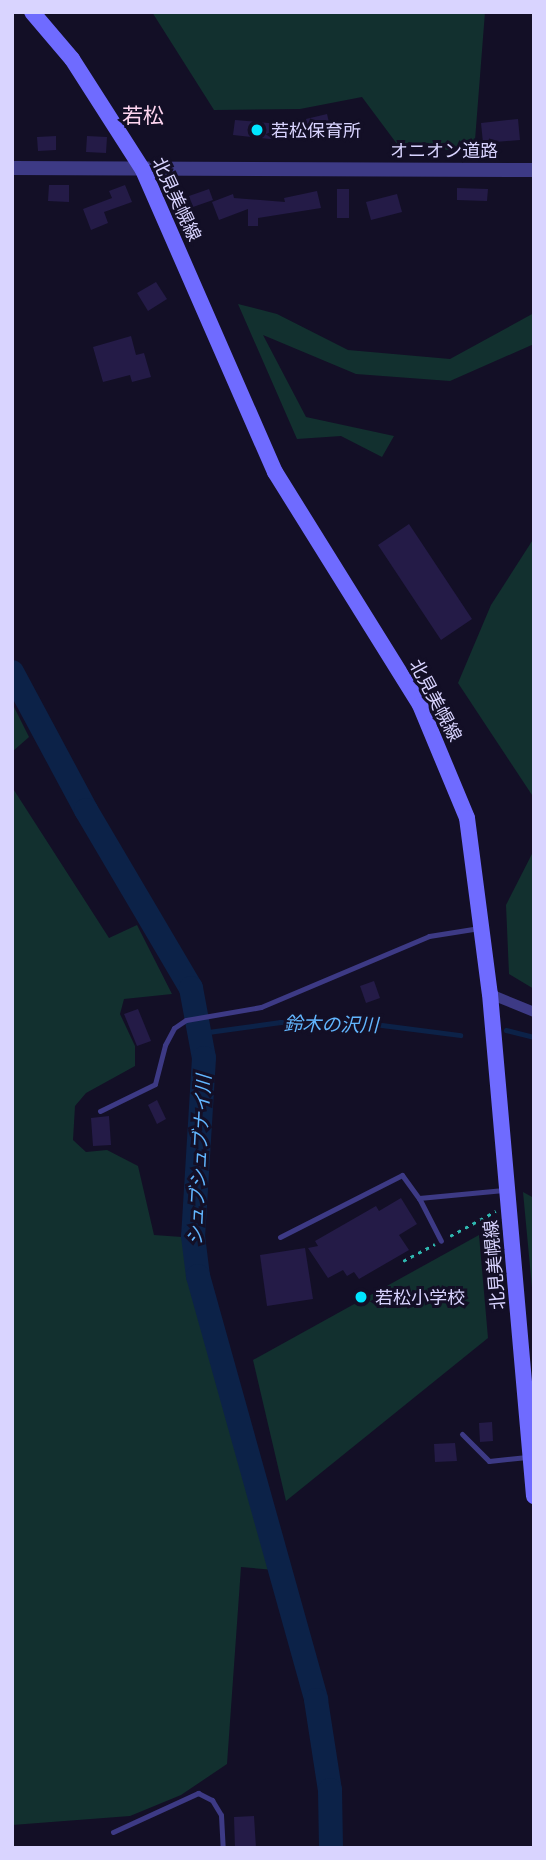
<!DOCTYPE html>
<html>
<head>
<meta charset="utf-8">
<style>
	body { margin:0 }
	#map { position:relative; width:546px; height:1860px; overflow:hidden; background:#130f26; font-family:Barlow,"Noto Sans JP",sans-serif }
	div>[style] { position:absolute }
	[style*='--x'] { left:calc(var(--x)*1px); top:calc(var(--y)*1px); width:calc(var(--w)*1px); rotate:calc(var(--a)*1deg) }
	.green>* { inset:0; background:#12302f }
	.stream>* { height:4.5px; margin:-2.25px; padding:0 2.25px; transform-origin:2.25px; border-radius:2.25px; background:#0c2248 }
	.river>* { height:24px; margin:-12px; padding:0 12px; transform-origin:12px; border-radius:12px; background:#0c2248 }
	.building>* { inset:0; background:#241b47 }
	.path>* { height:2.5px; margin-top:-1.25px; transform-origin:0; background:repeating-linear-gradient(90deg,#2fb8b0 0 3.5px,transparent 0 8.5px) }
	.service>* { height:5px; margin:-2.5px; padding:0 2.5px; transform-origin:2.5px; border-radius:2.5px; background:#3d3a85 }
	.minor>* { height:10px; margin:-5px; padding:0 5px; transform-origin:5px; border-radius:5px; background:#3d3a85 }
	.tertiary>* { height:14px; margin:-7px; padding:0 7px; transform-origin:7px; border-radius:7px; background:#3d3a85 }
	.secondary>* { height:16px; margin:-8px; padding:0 8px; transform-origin:8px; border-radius:8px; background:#6f6bff }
	.dots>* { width:19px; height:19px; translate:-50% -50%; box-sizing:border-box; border:4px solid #130f26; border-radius:50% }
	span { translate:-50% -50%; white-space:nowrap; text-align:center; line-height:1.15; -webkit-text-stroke:6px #130f26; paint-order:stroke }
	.poi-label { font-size:18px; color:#d9d4ff }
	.left { translate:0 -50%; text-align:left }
	.street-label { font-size:18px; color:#d9d4ff }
	.water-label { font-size:19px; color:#62b6ff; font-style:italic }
	.quarter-label { font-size:21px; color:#ffd6f0 }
	.frame { position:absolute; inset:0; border:14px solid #d9d4ff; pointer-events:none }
</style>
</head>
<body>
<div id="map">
	<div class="green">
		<div style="clip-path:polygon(152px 12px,485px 12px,474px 153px,397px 144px,362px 97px,300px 109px,214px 110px)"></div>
		<div style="clip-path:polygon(238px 304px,277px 314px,348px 350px,450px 359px,534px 313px,534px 344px,450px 381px,356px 374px,263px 335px,306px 417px,394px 436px,382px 457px,341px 436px,297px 439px)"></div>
		<div style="clip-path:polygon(534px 538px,534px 798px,458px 683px,491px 605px)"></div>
		<div style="clip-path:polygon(12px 703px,29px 737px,12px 752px)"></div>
		<div style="clip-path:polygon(12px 787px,109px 938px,137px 925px,172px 994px,124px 999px,120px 1014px,135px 1046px,135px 1066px,86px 1093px,75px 1106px,73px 1140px,86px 1152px,107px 1150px,138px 1166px,154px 1235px,182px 1237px,205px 1266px,287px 1571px,241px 1567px,227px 1764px,181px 1795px,130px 1816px,12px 1825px)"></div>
		<div style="clip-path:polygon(534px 850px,534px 989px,509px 974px,506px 905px)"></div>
		<div style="clip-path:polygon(523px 1192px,534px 1198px,534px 1309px)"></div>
		<div style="clip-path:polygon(479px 1235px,488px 1338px,286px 1501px,253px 1360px)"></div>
	</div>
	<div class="stream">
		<div style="--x:506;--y:1030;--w:29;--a:14"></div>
		<div style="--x:201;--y:1033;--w:80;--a:-7.9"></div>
		<div style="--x:280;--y:1022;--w:94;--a:1.2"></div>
		<div style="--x:374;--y:1024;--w:87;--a:7.3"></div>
	</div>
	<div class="river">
		<div style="--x:12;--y:672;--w:157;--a:61.8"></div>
		<div style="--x:86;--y:810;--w:207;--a:59.5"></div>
		<div style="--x:191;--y:988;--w:71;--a:79.5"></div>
		<div style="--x:204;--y:1058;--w:178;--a:93.5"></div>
		<div style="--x:193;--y:1236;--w:40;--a:82.9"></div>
		<div style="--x:198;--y:1276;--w:440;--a:74.4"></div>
		<div style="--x:316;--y:1700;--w:91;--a:81.2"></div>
		<div style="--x:330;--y:1790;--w:58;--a:89"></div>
	</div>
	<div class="building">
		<div style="clip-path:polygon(327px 114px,331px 131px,310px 137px,306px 119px)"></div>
		<div style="clip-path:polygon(518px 119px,520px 140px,483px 143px,481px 123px)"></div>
		<div style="clip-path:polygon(235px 120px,280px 124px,279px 140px,233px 135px)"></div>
		<div style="clip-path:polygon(56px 136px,56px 150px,38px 151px,37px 137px)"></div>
		<div style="clip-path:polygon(87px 136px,107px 137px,106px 153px,86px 152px)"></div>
		<div style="clip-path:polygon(49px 185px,69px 185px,69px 202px,48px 201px)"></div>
		<div style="clip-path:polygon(125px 185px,132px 202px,104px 212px,108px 223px,91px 230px,83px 209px,112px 198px,109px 191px)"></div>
		<div style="clip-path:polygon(457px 188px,488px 189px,487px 201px,457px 200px)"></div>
		<div style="clip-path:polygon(209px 189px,213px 200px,193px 207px,189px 196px)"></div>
		<div style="clip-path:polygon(337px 189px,349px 189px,349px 218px,337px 218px)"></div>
		<div style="clip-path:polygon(317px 191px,321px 208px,258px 218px,258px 226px,248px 226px,248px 209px,219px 220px,212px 202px,233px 194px,234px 198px,285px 202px,284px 198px)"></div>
		<div style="clip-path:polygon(397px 194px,402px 212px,371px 220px,366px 202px)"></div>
		<div style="clip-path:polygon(156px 282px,167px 299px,148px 311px,137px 293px)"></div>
		<div style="clip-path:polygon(131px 336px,136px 355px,144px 353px,151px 377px,132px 382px,130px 375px,103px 382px,93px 347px)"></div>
		<div style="clip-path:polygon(409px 524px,472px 619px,441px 640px,378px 545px)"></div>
		<div style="clip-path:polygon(374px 981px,380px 998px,366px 1003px,360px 986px)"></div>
		<div style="clip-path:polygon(138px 1009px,151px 1041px,137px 1046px,124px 1014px)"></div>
		<div style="clip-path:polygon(157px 1100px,166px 1119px,157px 1124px,148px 1105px)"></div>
		<div style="clip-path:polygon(109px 1116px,111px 1145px,93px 1146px,91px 1118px)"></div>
		<div style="clip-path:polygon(401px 1198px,417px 1224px,399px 1235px,409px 1250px,359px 1279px,354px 1272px,347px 1276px,343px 1270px,328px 1278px,308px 1248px,318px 1246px,315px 1241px,376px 1206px,379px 1211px)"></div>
		<div style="clip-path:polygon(305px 1248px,313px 1299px,267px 1306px,260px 1255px)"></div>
		<div style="clip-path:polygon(492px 1422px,493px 1441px,480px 1442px,479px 1423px)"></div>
		<div style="clip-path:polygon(455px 1443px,457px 1461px,435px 1462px,434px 1444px)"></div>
		<div style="clip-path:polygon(254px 1816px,256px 1848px,235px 1848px,234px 1817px)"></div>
	</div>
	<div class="path">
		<div style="--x:450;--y:1236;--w:52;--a:-28.5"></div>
		<div style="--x:403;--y:1261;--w:36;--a:-28"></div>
	</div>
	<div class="service">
		<div style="--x:100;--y:1111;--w:61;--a:-26.1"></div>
		<div style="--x:155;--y:1084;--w:40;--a:-75.6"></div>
		<div style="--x:165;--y:1045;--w:19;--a:-62"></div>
		<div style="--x:174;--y:1028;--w:14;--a:-34"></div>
		<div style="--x:186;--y:1020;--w:76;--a:-9.8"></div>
		<div style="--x:261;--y:1007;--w:182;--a:-22.9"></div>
		<div style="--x:429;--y:936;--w:51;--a:-9.1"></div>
		<div style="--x:419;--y:1198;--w:48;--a:62.9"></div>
		<div style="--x:280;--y:1237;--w:137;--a:-26.9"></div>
		<div style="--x:402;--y:1175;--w:29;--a:54"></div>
		<div style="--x:419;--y:1198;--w:85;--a:-5.4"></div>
		<div style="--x:462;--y:1434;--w:38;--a:45"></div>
		<div style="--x:489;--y:1461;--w:38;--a:-6"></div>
		<div style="--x:113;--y:1832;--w:94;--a:-24.6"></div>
		<div style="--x:198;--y:1793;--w:16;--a:27"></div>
		<div style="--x:212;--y:1800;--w:17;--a:59"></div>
		<div style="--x:221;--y:1815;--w:33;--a:87"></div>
	</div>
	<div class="minor">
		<div style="--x:490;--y:994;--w:48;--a:22.2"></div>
	</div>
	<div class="tertiary">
		<div style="--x:12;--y:168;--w:522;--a:0.22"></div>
	</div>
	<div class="secondary">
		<div style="--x:32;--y:12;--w:62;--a:49.6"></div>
		<div style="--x:72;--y:59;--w:132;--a:57.4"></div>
		<div style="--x:143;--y:170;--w:330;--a:66.4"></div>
		<div style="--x:275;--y:472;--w:274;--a:58.1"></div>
		<div style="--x:420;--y:705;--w:122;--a:67.4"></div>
		<div style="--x:467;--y:818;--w:177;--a:82.6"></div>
		<div style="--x:490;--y:994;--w:504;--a:84.99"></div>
	</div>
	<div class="dots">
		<div style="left:257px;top:130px;background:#00e5ff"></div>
		<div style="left:361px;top:1297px;background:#00e5ff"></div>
	</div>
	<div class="poi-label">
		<span class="left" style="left:271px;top:130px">若松保育所</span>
		<span class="left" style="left:375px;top:1297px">若松小学校</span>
	</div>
	<div class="street-label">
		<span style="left:444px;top:150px">オニオン道路</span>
		<span style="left:177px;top:199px;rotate:65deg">北見美幌線</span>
		<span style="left:436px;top:700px;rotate:62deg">北見美幌線</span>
		<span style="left:494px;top:1265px;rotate:-95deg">北見美幌線</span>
	</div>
	<div class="water-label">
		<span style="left:331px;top:1024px;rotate:1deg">鈴木の沢川</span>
		<span style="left:199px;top:1160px;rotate:-87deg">シュブシュブナイ川</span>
	</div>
	<div class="quarter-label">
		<span style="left:143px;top:115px">若松</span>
	</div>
	<div class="frame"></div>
</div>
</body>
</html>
